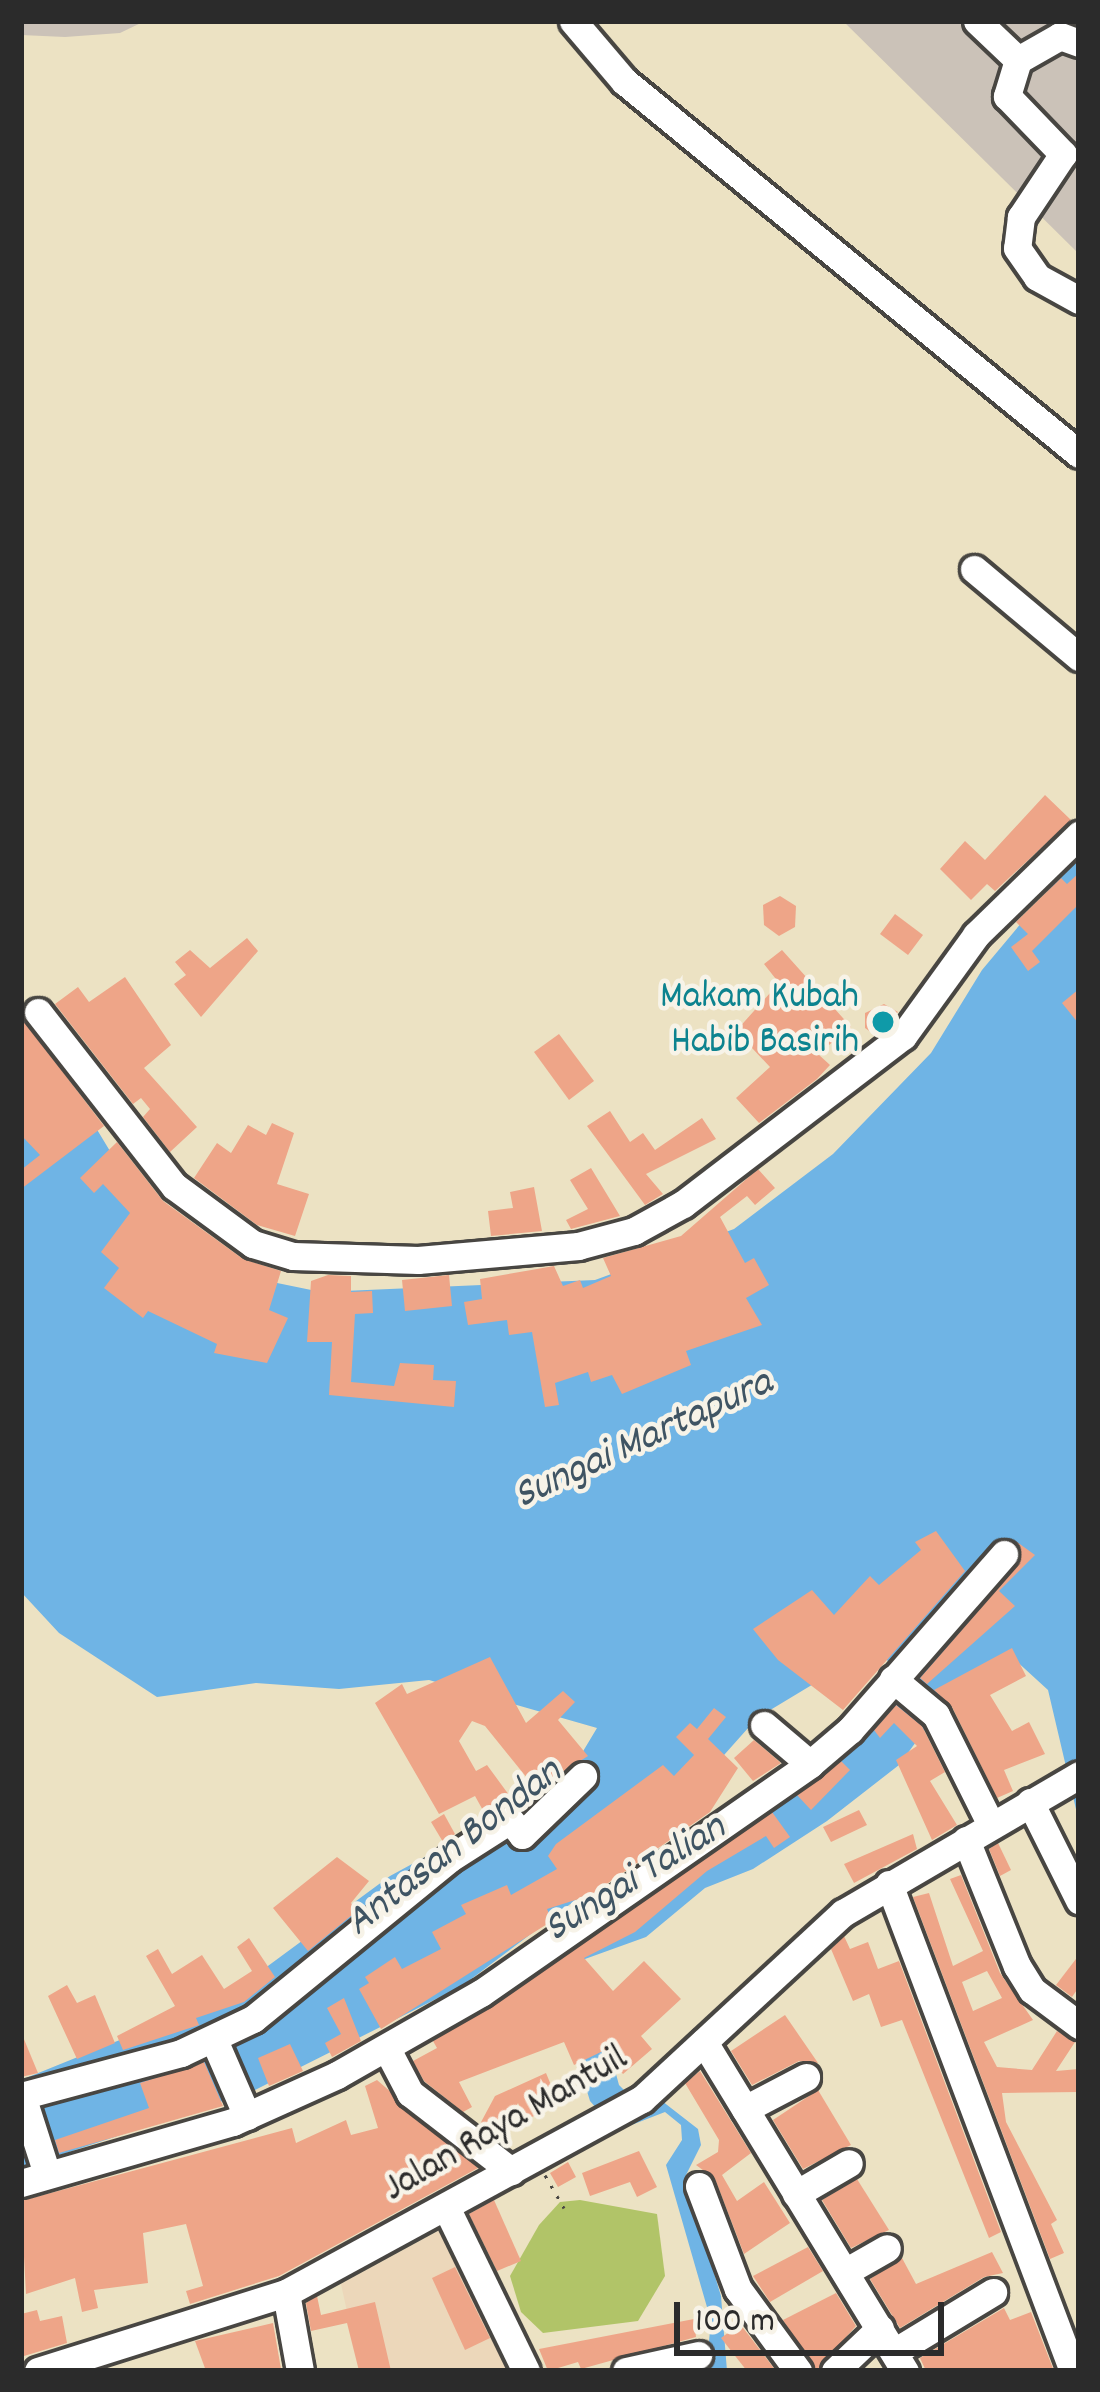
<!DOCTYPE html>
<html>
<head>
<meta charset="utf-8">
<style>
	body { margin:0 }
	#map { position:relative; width:1100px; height:2392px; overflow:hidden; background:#ece2c3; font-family:Dekko,sans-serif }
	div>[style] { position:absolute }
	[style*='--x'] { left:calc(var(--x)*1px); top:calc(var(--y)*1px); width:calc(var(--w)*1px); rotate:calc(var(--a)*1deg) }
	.built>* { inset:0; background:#ecd7ba }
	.industrial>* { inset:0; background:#cbc2b8 }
	.green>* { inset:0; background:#b1c468 }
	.water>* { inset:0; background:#6fb4e5 }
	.building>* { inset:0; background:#eea588 }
	.path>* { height:3px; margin-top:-1.5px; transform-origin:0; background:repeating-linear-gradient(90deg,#484642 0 3px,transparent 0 12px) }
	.roads { filter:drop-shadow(3px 0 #484642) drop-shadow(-3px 0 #484642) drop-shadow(0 3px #484642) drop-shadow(0 -3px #484642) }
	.minor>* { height:27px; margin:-13.5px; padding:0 13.5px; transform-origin:13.5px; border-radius:13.5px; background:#fff }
	.dots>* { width:33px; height:33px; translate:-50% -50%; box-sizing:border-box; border:6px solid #f7f3e8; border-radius:50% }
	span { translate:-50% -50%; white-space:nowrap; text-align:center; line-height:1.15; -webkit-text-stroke:9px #f7f3e8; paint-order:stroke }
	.culture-label { font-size:39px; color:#0d838f }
	.right { translate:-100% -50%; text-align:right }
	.street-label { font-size:39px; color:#2b2b2b }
	.water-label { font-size:42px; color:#3f5463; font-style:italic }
	.frame { position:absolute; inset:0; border:24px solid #2b2b2b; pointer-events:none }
	.scale { position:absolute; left:674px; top:2302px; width:270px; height:54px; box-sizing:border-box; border:6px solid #2b2b2b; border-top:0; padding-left:15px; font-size:36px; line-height:42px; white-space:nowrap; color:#2b2b2b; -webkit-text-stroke:9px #f7f3e8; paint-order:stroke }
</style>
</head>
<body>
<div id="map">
	<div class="built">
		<div style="clip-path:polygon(444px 2228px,518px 2371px,360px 2371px,341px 2284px)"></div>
	</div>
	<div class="industrial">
		<div style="clip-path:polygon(21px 21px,145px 21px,120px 33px,65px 37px,21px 35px)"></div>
		<div style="clip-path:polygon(843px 21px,1079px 21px,1079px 254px)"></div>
	</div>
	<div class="green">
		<div style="clip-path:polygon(580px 2200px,657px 2214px,665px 2276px,638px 2321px,543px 2333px,521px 2312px,510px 2276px,539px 2225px,560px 2202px)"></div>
	</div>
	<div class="water">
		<div style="clip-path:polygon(1079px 854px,1079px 1822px,1048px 1690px,1013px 1658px,963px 1678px,899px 1765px,827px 1821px,753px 1869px,705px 1888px,646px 1937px,585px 1959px,619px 2085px,643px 2109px,662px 2101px,698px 2129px,701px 2145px,685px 2177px,721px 2296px,727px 2371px,706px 2371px,711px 2321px,666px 2165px,682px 2140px,681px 2125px,665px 2112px,616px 2131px,590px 2101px,550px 1969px,588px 1930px,811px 1779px,901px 1667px,882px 1658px,825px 1677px,757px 1718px,635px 1855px,462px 1986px,253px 2091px,21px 2168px,21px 2080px,226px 1997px,390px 1876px,528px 1801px,579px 1758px,597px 1728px,429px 1680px,339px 1689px,256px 1683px,157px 1697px,59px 1633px,21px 1592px,21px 1004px,139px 1199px,238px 1275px,321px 1292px,595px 1280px,734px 1229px,833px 1154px,931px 1053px,982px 970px)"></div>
	</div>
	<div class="building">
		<div style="clip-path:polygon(1045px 795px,1071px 820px,995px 891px,987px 884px,971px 900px,940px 869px,965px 841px,985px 860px)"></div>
		<div style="clip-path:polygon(1079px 873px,1079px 904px,1032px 951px,1040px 962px,1028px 971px,1011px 947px,1028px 934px,1016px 922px,1061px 878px,1067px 884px)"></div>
		<div style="clip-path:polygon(780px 896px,796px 906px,795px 927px,779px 936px,764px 925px,763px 905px)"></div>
		<div style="clip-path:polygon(895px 914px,923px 935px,908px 955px,880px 934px)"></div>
		<div style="clip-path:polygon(247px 938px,258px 951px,201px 1017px,174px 984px,186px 975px,175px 962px,190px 950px,210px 968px)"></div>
		<div style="clip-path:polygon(782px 950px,851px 1027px,818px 1054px,830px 1065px,817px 1079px,759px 1123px,736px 1098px,770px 1067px,736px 1031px,779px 983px,764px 964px)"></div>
		<div style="clip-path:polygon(125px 977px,171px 1045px,144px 1068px,197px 1127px,170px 1152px,143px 1117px,150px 1109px,141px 1098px,133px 1104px,55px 1004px,78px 987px,89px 1002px)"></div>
		<div style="clip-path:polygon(1079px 989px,1079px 1024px,1062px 1003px)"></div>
		<div style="clip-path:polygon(884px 1004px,898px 1012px,875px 1035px,865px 1028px,865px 1013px)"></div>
		<div style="clip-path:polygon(21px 1017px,104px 1126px,21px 1189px,21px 1170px,40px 1155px,21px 1135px)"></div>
		<div style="clip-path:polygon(559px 1034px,594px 1081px,569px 1100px,534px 1052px)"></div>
		<div style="clip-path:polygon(610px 1111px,630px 1142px,643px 1133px,655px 1150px,702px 1118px,716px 1139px,646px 1174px,663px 1194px,645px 1205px,587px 1126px)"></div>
		<div style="clip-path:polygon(272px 1123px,294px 1133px,277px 1184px,309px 1194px,295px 1236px,257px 1225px,194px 1178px,217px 1143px,231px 1153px,248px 1125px,266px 1135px)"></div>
		<div style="clip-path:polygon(117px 1142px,163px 1201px,243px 1259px,281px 1271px,269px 1310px,288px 1318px,267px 1363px,214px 1353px,217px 1344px,148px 1311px,143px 1318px,104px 1288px,119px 1268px,101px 1252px,130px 1213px,103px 1184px,94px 1193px,80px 1178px)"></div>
		<div style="clip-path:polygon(591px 1168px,620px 1216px,571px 1229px,566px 1220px,588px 1209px,570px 1180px)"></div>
		<div style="clip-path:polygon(758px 1169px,775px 1188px,755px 1205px,747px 1196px,720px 1217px,745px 1263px,754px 1258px,769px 1285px,746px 1298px,762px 1325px,686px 1351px,691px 1365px,622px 1394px,612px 1375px,591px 1382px,588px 1372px,555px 1383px,559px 1405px,545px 1407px,532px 1332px,509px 1335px,507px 1320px,468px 1325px,464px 1302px,482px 1299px,480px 1279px,554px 1266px,563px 1286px,580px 1280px,583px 1288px,611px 1276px,603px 1258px,681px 1236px)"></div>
		<div style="clip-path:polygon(534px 1187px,542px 1231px,491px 1236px,488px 1211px,513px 1208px,510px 1192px)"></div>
		<div style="clip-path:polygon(328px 1275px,351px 1276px,351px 1292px,372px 1291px,373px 1313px,355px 1314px,351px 1382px,394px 1386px,400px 1363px,434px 1365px,433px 1380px,456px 1381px,454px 1407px,329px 1395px,332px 1342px,307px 1342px,311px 1281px)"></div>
		<div style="clip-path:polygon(449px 1275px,452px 1306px,405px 1311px,402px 1280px)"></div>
		<div style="clip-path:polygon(936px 1531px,965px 1571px,843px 1710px,778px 1660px,753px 1629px,812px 1590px,834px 1615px,870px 1576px,879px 1585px,921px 1550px,915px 1542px)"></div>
		<div style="clip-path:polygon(1017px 1542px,1035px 1555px,999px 1591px,1015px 1606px,927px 1684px,920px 1678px,1018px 1565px)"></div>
		<div style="clip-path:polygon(1012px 1648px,1026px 1676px,990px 1695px,1012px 1731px,1029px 1722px,1045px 1754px,1004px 1770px,1013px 1791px,997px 1798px,952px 1707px,934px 1690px)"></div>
		<div style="clip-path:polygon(490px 1657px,526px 1723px,563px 1691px,575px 1702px,558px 1720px,588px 1756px,536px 1789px,485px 1726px,472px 1721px,459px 1741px,476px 1771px,487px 1765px,509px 1795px,485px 1814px,475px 1796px,439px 1814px,375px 1703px,402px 1684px,407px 1694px)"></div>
		<div style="clip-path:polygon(896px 1705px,922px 1726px,945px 1772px,930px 1781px,957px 1825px,932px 1840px,896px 1760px,917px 1746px,894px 1723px,880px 1738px,874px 1730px)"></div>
		<div style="clip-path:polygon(714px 1708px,726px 1717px,708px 1739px,738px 1768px,710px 1812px,591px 1895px,547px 1909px,552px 1921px,381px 2029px,359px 1989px,369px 1983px,365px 1977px,395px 1957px,402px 1969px,441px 1949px,432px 1932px,466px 1914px,461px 1905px,507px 1885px,511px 1895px,557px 1869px,548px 1856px,556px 1844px,663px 1765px,674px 1776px,694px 1755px,676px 1737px,690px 1723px,697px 1729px)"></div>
		<div style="clip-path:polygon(754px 1740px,781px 1763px,753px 1781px,734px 1758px)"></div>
		<div style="clip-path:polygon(841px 1761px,850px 1770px,811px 1810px,797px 1795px)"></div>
		<div style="clip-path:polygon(859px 1810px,867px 1825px,831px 1842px,823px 1827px)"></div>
		<div style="clip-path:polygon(772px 1812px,790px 1837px,774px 1848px,766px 1836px,707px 1871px,635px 1932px,584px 1958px,613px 1991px,644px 1961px,681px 1999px,641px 2036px,652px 2049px,623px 2074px,603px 2051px,574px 2065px,564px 2042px,459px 2082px,472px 2107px,463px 2112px,424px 2081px,413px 2061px,437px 2048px,433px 2041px)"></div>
		<div style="clip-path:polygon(444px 1814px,455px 1834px,443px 1842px,431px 1822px)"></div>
		<div style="clip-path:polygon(913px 1834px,917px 1849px,854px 1883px,844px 1864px)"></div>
		<div style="clip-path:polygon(998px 1843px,1011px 1870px,1000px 1876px,989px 1849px)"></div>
		<div style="clip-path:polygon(337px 1857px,369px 1881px,351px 1903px,357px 1911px,308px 1951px,273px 1908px)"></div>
		<div style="clip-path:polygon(evenodd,961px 1875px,1000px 1973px,1033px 2020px,984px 2042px,997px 2067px,1032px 2070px,1057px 2031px,1075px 2042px,1056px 2071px,1079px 2069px,1079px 2092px,1002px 2093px,1006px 2122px,1057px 2220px,1051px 2224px,1064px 2253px,1050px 2259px,913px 1897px,929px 1893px,953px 1966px,983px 1951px,950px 1879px,961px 1875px,987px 1971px,1002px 1998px,973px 2011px,962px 1982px,987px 1971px)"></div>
		<div style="clip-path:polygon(844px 1936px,850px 1949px,868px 1942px,878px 1969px,899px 1961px,1001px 2232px,989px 2238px,902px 2020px,881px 2027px,869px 1994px,853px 2001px,831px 1949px)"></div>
		<div style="clip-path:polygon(249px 1938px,275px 1977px,244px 2002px,196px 2018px,199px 2025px,123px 2050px,117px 2036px,175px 2006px,146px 1956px,158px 1949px,172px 1974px,202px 1955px,224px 1989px,252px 1971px,237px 1947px)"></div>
		<div style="clip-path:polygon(1079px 1955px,1079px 1987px,1072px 1997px,1056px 1985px)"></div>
		<div style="clip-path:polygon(67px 1985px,77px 2003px,95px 1995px,115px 2043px,77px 2059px,48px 1996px)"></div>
		<div style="clip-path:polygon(344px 1998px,361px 2041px,332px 2057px,325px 2043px,341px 2034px,327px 2008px)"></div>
		<div style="clip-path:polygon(785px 2015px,818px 2063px,799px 2061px,752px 2085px,731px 2051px)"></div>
		<div style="clip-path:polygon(21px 2032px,38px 2073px,21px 2077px)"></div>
		<div style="clip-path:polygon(290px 2044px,303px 2071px,269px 2086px,258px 2058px)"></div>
		<div style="clip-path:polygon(204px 2062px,223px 2106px,59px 2153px,55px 2140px,149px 2108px,140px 2083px)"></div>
		<div style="clip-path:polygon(700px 2071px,751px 2153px,722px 2175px,737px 2201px,764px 2182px,790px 2223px,744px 2254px,715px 2179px,696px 2165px,718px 2152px,719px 2140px,685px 2083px)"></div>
		<div style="clip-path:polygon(546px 2073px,556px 2097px,536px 2106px,539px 2114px,525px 2120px,518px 2103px,499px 2139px,480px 2124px,495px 2096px)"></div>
		<div style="clip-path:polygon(377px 2080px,478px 2168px,279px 2276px,190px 2304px,186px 2291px,203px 2286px,186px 2224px,143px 2233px,148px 2283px,94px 2290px,98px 2308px,82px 2312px,75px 2278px,26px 2294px,21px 2201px,292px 2128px,296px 2143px,346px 2120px,351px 2135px,378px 2128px,365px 2086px)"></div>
		<div style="clip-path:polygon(818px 2090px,851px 2145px,803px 2169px,773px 2120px)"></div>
		<div style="clip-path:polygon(639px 2151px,657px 2187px,637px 2197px,630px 2182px,590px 2196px,582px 2173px)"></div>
		<div style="clip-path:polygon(568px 2162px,576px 2177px,558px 2187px,550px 2173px)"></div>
		<div style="clip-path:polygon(857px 2179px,889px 2230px,851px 2248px,822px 2200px)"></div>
		<div style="clip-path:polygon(494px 2200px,521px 2261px,497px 2271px,469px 2214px)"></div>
		<div style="clip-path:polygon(808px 2247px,823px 2271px,770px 2302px,753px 2276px)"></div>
		<div style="clip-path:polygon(992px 2252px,1003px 2273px,984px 2277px,900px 2328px,870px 2279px,902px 2258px,916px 2284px)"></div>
		<div style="clip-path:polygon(455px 2267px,490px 2338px,465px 2350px,432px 2278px)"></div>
		<div style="clip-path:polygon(836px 2293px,856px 2326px,816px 2371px,783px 2320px)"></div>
		<div style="clip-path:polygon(317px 2296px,321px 2315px,375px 2302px,391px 2371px,359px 2371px,347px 2323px,311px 2331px,306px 2303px)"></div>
		<div style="clip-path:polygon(1004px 2308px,1010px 2320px,1031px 2312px,1054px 2371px,926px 2371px,920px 2358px)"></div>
		<div style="clip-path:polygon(37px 2310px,40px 2321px,62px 2316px,67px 2343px,24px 2356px,21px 2314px)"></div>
		<div style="clip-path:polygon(694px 2319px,696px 2337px,581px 2369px,578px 2362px,548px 2371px,539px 2349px)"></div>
		<div style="clip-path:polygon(273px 2323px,281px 2369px,206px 2371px,195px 2341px)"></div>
		<div style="clip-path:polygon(740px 2324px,751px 2338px,776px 2371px,747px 2371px,721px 2338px)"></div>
	</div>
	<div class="path">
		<div style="--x:545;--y:2175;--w:38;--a:60"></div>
	</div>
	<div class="roads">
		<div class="minor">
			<div style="--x:573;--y:21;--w:79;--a:49.6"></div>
			<div style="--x:624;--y:81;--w:588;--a:39.34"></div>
			<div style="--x:977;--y:21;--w:57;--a:43.6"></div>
			<div style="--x:1018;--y:60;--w:38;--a:107"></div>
			<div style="--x:1007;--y:96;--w:81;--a:46"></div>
			<div style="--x:1063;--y:154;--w:76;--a:123.7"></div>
			<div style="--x:1021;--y:217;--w:31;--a:97"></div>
			<div style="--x:1017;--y:248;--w:35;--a:55"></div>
			<div style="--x:1037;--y:277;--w:48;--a:28.7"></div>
			<div style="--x:1018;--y:60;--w:48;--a:-29.7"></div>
			<div style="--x:1060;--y:36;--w:20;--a:20"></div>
			<div style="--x:974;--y:569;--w:137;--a:40"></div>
			<div style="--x:38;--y:1012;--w:221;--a:52"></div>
			<div style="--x:174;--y:1186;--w:98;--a:36.3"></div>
			<div style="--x:253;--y:1244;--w:42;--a:16.7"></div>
			<div style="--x:293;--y:1256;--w:125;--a:1.8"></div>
			<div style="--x:418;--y:1260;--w:161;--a:-5"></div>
			<div style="--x:578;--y:1246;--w:58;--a:-15"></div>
			<div style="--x:634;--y:1231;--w:56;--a:-28.9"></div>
			<div style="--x:683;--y:1204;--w:277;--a:-37.4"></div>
			<div style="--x:903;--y:1036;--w:125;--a:-54.1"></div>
			<div style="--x:976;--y:935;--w:144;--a:-44.2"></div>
			<div style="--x:893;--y:1679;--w:56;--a:39.9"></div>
			<div style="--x:936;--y:1715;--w:121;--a:63.4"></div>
			<div style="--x:764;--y:1725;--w:60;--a:40.3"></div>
			<div style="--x:1030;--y:1802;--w:110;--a:63.4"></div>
			<div style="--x:966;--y:1840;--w:136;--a:68"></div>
			<div style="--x:1017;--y:1966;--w:28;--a:58"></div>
			<div style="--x:1032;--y:1990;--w:59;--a:36.7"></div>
			<div style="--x:889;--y:1884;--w:521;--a:69.3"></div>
			<div style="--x:214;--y:2040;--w:83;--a:66.5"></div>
			<div style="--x:704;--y:2042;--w:386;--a:58.6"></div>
			<div style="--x:387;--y:2049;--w:50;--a:62.4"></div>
			<div style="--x:410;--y:2093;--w:128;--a:37.7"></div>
			<div style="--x:21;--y:2096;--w:166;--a:-15"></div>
			<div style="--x:181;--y:2053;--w:80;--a:-25.3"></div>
			<div style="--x:253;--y:2019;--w:253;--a:-39.2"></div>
			<div style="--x:449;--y:1859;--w:72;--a:-32.6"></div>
			<div style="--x:510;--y:1820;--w:19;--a:51"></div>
			<div style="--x:522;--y:1835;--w:85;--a:-44"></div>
			<div style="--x:22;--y:2096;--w:82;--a:72.2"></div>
			<div style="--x:745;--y:2109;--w:69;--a:-27.7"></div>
			<div style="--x:21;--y:2183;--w:221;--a:-16.1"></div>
			<div style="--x:233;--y:2122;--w:114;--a:-24.3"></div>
			<div style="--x:337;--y:2075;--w:166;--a:-29.7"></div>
			<div style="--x:481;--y:1993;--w:401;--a:-34.8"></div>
			<div style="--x:810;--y:1764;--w:52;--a:-40.4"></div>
			<div style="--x:850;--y:1730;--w:234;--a:-48.8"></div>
			<div style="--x:699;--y:2186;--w:110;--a:69.3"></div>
			<div style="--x:738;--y:2289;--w:102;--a:53.8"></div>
			<div style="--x:796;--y:2194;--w:61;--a:-30.3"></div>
			<div style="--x:446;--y:2207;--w:182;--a:64"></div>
			<div style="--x:845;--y:2272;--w:48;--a:-29.7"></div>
			<div style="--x:286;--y:2293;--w:79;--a:79.8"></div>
			<div style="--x:894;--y:2352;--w:116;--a:-31.2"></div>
			<div style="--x:38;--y:2371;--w:260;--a:-17.5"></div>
			<div style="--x:286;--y:2293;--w:405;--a:-28.6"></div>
			<div style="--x:642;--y:2099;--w:274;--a:-42.8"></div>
			<div style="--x:843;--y:1913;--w:273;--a:-30.3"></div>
			<div style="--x:626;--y:2371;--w:74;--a:-12.5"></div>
			<div style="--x:835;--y:2371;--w:62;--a:-43.7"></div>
		</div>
	</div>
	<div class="dots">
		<div style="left:883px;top:1022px;background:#0f9aa8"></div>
	</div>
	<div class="culture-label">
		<span class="right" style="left:859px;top:1022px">Makam Kubah<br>Habib Basirih</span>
	</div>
	<div class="street-label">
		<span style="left:507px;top:2126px;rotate:-30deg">Jalan Raya Mantuil</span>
	</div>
	<div class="water-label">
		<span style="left:644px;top:1441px;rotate:-25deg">Sungai Martapura</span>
		<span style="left:455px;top:1849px;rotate:-38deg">Antasan Bondan</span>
		<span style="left:636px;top:1880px;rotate:-32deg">Sungai Talian</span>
	</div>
	<div class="frame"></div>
	<div class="scale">100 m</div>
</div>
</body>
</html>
